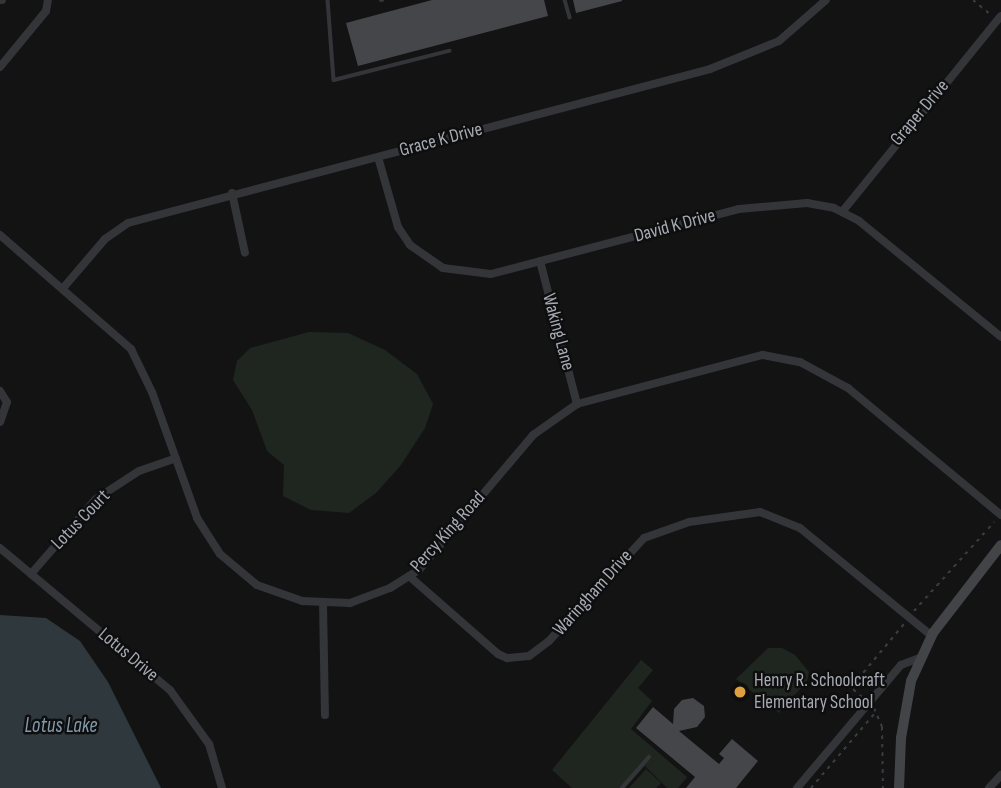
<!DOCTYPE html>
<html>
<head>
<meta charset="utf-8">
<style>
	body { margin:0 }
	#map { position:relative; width:1001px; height:788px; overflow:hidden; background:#131314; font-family:"Sofia Sans Condensed",sans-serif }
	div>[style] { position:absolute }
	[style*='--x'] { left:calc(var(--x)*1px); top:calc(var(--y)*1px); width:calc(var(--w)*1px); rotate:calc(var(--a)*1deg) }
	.green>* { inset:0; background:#1f2620 }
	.water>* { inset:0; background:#2f383d }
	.building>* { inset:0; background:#454649 }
	.path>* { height:2px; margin-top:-1px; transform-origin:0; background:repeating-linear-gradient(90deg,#3a3c40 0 3.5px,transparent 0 8.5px) }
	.service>* { height:3.5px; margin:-1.75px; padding:0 1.75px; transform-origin:1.75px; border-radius:1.75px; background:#343539 }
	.minor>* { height:8px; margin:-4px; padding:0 4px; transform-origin:4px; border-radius:4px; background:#343539 }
	.secondary>* { height:10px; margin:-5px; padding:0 5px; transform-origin:5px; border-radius:5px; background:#424448 }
	.dots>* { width:19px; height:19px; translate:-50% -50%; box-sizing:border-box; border:4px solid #0e0e0f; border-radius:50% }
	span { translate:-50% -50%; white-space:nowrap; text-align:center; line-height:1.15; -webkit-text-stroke:5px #0e0e0f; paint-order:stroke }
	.street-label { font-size:19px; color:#a6aab3 }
	.poi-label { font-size:19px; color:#a6aab3 }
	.left { translate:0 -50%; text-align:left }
	.water-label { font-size:21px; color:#8099ab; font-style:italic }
</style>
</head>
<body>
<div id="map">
	<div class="green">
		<div style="clip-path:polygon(309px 332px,348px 333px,385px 350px,417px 374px,433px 404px,425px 428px,401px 465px,376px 493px,349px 513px,311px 510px,283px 496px,284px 465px,267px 451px,252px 410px,233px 380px,237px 361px,250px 348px)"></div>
		<div style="clip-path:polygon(768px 648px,782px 648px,795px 655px,809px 672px,807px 681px,779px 713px,736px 679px)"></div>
		<div style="clip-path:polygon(641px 660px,653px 670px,638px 688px,652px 701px,631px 729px,687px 777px,678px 788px,667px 788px,645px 766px,625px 788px,572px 788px,552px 770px)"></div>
		<div style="clip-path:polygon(646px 769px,661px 783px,656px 788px,629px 788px)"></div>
	</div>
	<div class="water">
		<div style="clip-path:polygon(0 615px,46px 618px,80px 641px,108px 682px,161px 788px,0 788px)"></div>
	</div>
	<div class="building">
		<div style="clip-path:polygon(432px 0,544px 0,548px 16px,358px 66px,346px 23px)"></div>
		<div style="clip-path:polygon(573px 0,622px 0,622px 1px,576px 13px)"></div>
		<div style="clip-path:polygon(693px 698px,704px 706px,705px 717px,697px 727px,679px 731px,719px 764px,724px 758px,719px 754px,732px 739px,758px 761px,736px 788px,686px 788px,695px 777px,636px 728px,653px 707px,673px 724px,674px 709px,682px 700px)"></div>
	</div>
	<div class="path">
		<div style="--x:973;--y:0;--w:23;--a:40"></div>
		<div style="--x:914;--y:611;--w:120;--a:-48"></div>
		<div style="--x:862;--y:697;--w:21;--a:-139"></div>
		<div style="--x:846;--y:683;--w:13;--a:-18"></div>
		<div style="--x:858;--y:679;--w:72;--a:-50.1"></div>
		<div style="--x:874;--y:708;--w:21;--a:67"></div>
		<div style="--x:882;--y:727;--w:61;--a:89.1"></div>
		<div style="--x:811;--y:788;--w:100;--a:-49.5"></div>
	</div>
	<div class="service">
		<div style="--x:328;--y:0;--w:80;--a:85.7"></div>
		<div style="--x:334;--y:80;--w:119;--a:-14.2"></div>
		<div style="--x:381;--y:0;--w:1;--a:0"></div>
		<div style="--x:565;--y:0;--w:18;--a:74"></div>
		<div style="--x:622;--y:788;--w:41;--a:-48.9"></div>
	</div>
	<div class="minor">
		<div style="--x:0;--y:0;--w:2;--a:0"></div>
		<div style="--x:0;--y:67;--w:72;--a:-50.6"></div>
		<div style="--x:46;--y:11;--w:11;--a:-80"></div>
		<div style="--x:378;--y:157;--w:73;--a:74.1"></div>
		<div style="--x:398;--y:227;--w:22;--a:56"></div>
		<div style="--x:410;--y:245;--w:40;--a:34.9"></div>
		<div style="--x:443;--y:268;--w:48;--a:7.1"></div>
		<div style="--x:491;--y:274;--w:256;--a:-14.7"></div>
		<div style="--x:739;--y:209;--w:68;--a:-5"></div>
		<div style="--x:807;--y:203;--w:27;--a:10"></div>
		<div style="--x:834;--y:208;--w:28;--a:27"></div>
		<div style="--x:859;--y:221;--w:183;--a:39.2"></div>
		<div style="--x:232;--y:193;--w:61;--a:77.8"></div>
		<div style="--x:842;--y:212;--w:252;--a:-51"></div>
		<div style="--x:0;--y:235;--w:174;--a:41"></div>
		<div style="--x:131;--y:349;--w:48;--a:64"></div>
		<div style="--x:152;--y:392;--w:134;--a:70.3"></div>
		<div style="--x:197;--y:518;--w:43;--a:57.4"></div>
		<div style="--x:220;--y:554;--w:48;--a:40"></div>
		<div style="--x:257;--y:585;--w:48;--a:19.6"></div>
		<div style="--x:302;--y:601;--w:48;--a:2.4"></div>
		<div style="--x:350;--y:603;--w:43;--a:-20.6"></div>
		<div style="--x:390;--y:588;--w:34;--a:-32"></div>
		<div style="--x:419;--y:570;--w:177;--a:-49.8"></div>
		<div style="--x:533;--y:435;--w:54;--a:-35.2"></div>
		<div style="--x:577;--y:404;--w:192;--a:-14.8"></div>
		<div style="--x:763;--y:355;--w:38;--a:11"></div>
		<div style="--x:800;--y:362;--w:55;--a:28.4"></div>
		<div style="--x:848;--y:388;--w:199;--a:39.7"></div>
		<div style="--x:540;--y:261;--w:148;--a:75.5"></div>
		<div style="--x:64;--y:287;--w:63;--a:-49.5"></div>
		<div style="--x:105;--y:239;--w:28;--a:-35"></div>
		<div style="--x:128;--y:223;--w:602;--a:-14.82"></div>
		<div style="--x:710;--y:69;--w:74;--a:-22.1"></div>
		<div style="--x:779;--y:41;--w:62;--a:-41.1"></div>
		<div style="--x:0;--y:391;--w:13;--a:58"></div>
		<div style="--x:7;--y:402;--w:21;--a:109"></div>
		<div style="--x:0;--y:548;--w:222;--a:39.9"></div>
		<div style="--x:170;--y:690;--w:67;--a:54.2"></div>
		<div style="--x:209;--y:744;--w:46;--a:73.5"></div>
		<div style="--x:31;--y:574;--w:99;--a:-49.1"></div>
		<div style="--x:96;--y:499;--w:51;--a:-33.1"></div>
		<div style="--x:139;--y:471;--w:39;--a:-19"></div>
		<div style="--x:409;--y:576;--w:118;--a:41.2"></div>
		<div style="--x:498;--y:654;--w:10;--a:24"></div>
		<div style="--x:507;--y:658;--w:22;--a:-5"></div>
		<div style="--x:529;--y:656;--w:25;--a:-37"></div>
		<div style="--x:549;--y:641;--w:140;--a:-47.3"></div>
		<div style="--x:644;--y:538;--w:48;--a:-19.6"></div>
		<div style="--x:689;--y:522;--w:72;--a:-8"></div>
		<div style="--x:760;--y:512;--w:43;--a:21.8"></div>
		<div style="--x:800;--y:528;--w:171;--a:39.3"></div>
		<div style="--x:323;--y:602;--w:113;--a:89"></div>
		<div style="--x:797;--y:788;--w:161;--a:-49.8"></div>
		<div style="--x:901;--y:665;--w:22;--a:-21"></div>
		<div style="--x:989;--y:788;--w:18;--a:-47"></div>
	</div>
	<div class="secondary">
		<div style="--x:899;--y:788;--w:50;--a:-87.7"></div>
		<div style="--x:901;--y:738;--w:58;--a:-80"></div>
		<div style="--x:911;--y:681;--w:53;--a:-65.4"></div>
		<div style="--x:933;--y:633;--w:111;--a:-52.3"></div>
	</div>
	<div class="dots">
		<div style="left:740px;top:692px;background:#dfa140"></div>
	</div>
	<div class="street-label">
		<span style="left:920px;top:113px;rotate:-50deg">Graper Drive</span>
		<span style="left:441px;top:140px;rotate:-15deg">Grace K Drive</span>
		<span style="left:675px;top:226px;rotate:-15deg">David K Drive</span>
		<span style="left:558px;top:332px;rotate:75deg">Waking Lane</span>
		<span style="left:81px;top:520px;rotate:-46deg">Lotus Court</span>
		<span style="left:448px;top:532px;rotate:-48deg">Percy King Road</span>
		<span style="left:593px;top:593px;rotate:-48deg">Waringham Drive</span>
		<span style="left:128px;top:655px;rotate:40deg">Lotus Drive</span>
	</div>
	<div class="poi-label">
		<span class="left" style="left:754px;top:692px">Henry R. Schoolcraft<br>Elementary School</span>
	</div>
	<div class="water-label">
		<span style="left:61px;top:726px">Lotus Lake</span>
	</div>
</div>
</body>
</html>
